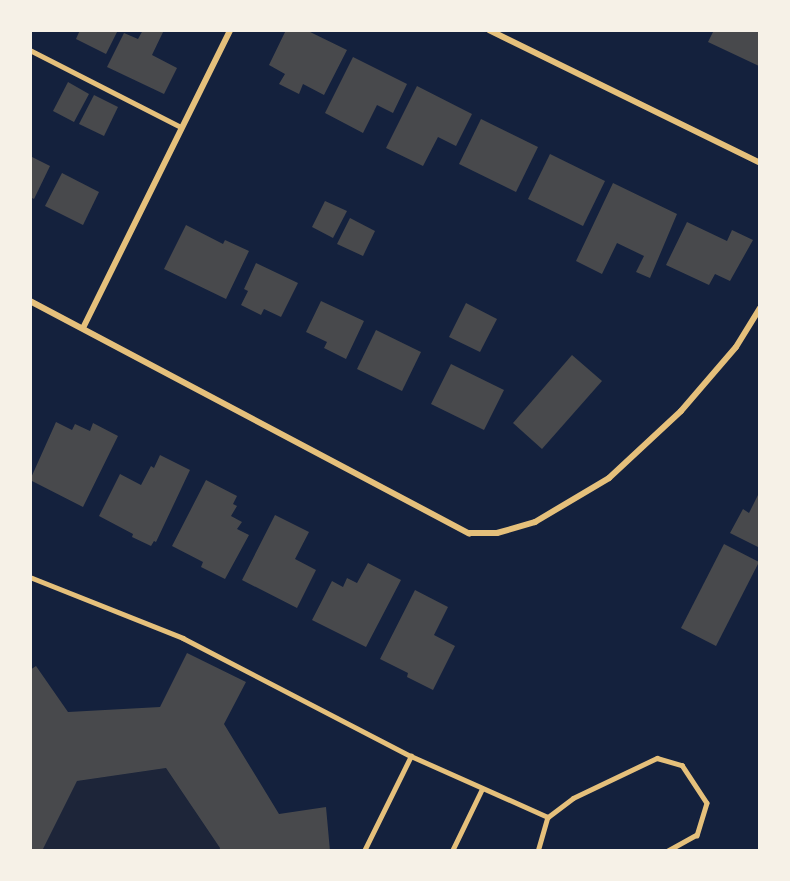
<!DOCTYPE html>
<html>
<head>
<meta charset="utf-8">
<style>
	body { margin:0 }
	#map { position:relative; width:790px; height:881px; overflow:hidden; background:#14213d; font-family:Signika,sans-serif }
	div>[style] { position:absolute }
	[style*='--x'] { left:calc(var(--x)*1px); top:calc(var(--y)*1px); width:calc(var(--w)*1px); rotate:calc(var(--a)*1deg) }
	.green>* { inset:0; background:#1d2539 }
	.building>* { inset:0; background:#48494c }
	.service>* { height:4.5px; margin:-2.25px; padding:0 2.25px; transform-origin:2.25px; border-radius:2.25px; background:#e5c07b }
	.minor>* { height:6px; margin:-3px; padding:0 3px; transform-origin:3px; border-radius:3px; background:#e5c07b }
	span { translate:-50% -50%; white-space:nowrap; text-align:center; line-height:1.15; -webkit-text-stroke:5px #f6f1e7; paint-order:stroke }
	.frame { position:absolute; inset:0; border:32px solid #f6f1e7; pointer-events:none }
</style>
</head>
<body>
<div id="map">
	<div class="green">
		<div style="clip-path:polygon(166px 768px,220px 848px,219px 851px,42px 851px,77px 781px)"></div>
	</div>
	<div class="building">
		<div style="clip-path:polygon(80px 30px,118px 30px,106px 54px,76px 39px)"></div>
		<div style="clip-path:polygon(143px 30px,164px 30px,152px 55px,177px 68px,164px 94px,107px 67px,124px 33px,138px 39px)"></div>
		<div style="clip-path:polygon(286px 30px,306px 30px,347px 50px,324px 95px,303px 84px,299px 94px,279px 84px,285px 74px,269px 65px)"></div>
		<div style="clip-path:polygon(714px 30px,760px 30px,759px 66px,708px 42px)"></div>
		<div style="clip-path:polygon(353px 57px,407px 84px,393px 113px,377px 105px,363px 133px,325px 113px)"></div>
		<div style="clip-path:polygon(68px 82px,89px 94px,74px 122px,53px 111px)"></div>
		<div style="clip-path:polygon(417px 86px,472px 114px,456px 146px,438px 137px,423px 166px,386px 148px)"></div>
		<div style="clip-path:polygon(94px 95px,118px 107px,104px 136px,79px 124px)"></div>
		<div style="clip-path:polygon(481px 119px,538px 147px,516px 192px,459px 164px)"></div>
		<div style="clip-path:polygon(550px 154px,605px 181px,583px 226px,528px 199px)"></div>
		<div style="clip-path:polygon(30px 156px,50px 166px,34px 199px,30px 197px)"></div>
		<div style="clip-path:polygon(62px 173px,99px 192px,83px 225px,45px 206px)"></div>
		<div style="clip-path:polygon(613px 183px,677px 214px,650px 278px,636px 272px,644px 256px,617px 243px,602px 274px,576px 261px)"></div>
		<div style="clip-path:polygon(325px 201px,347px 211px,333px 238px,312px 227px)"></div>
		<div style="clip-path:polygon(350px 218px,375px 231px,363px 256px,337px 244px)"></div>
		<div style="clip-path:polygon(687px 222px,727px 241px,732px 230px,753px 240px,730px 281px,715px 274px,709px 285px,666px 265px)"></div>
		<div style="clip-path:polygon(186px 225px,223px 244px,225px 240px,249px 251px,226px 299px,164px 269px)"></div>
		<div style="clip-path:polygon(256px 263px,298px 283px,281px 317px,264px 309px,261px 315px,241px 305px,248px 291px,244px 289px)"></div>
		<div style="clip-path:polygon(321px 301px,364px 321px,346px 359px,324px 348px,327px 342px,306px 332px)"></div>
		<div style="clip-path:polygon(466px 303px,497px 319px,480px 352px,449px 337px)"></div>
		<div style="clip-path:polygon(376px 330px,421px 352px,402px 391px,357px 369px)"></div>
		<div style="clip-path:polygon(572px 355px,602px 381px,542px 449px,513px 423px)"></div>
		<div style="clip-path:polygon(451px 364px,504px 390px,484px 430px,431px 404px)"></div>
		<div style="clip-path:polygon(56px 422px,72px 430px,75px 424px,90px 431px,93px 423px,118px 436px,83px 507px,30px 480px)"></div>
		<div style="clip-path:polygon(160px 455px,190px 470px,156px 542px,154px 541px,151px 546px,132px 537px,133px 534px,99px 516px,120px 474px,141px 485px,151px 466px,154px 468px)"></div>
		<div style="clip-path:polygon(206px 480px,237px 496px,233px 504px,237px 506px,231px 516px,242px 522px,237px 529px,249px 535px,225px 579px,201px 567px,203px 562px,172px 546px)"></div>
		<div style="clip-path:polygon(760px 491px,760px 548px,730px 533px,743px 509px,749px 513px)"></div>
		<div style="clip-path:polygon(275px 515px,309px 532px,295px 559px,316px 570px,297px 608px,242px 580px)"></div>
		<div style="clip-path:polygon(724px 544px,759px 562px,716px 646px,681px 628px)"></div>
		<div style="clip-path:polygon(368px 563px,401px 580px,366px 647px,312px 620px,332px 581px,343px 587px,347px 578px,357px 583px)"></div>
		<div style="clip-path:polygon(415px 590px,448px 607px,434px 635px,455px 646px,433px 690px,407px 677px,408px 673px,380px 659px)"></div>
		<div style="clip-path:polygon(187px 653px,246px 682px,224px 724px,279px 814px,326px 807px,330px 851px,219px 851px,220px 848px,166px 768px,77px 781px,42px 851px,30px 851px,30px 670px,36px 666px,68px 712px,160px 707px)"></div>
	</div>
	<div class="service">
		<div style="--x:30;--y:50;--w:169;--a:27"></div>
		<div style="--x:30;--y:577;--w:165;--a:21.7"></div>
		<div style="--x:183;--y:638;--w:257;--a:27.4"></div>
		<div style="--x:411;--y:756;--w:150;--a:24"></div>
		<div style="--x:548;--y:817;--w:35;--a:106"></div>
		<div style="--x:548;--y:817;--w:31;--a:-37"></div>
		<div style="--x:573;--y:798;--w:93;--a:-25.5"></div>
		<div style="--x:657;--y:758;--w:26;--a:16"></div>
		<div style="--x:682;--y:765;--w:45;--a:56.7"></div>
		<div style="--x:707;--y:803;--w:34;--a:107"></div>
		<div style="--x:697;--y:835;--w:33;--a:151"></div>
		<div style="--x:364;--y:851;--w:106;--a:-63.7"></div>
		<div style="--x:452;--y:851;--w:69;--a:-64.2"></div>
	</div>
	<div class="minor">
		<div style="--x:489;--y:30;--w:302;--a:26.1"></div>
		<div style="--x:30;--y:301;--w:497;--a:27.9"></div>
		<div style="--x:469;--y:533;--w:28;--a:0"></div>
		<div style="--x:497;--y:533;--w:40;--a:-16"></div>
		<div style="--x:535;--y:522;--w:86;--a:-30.7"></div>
		<div style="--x:609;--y:478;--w:98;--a:-42.9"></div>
		<div style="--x:681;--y:411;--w:84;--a:-49.3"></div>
		<div style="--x:736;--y:347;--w:46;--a:-58.4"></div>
		<div style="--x:83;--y:328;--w:332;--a:-63.7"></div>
	</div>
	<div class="frame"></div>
</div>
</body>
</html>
